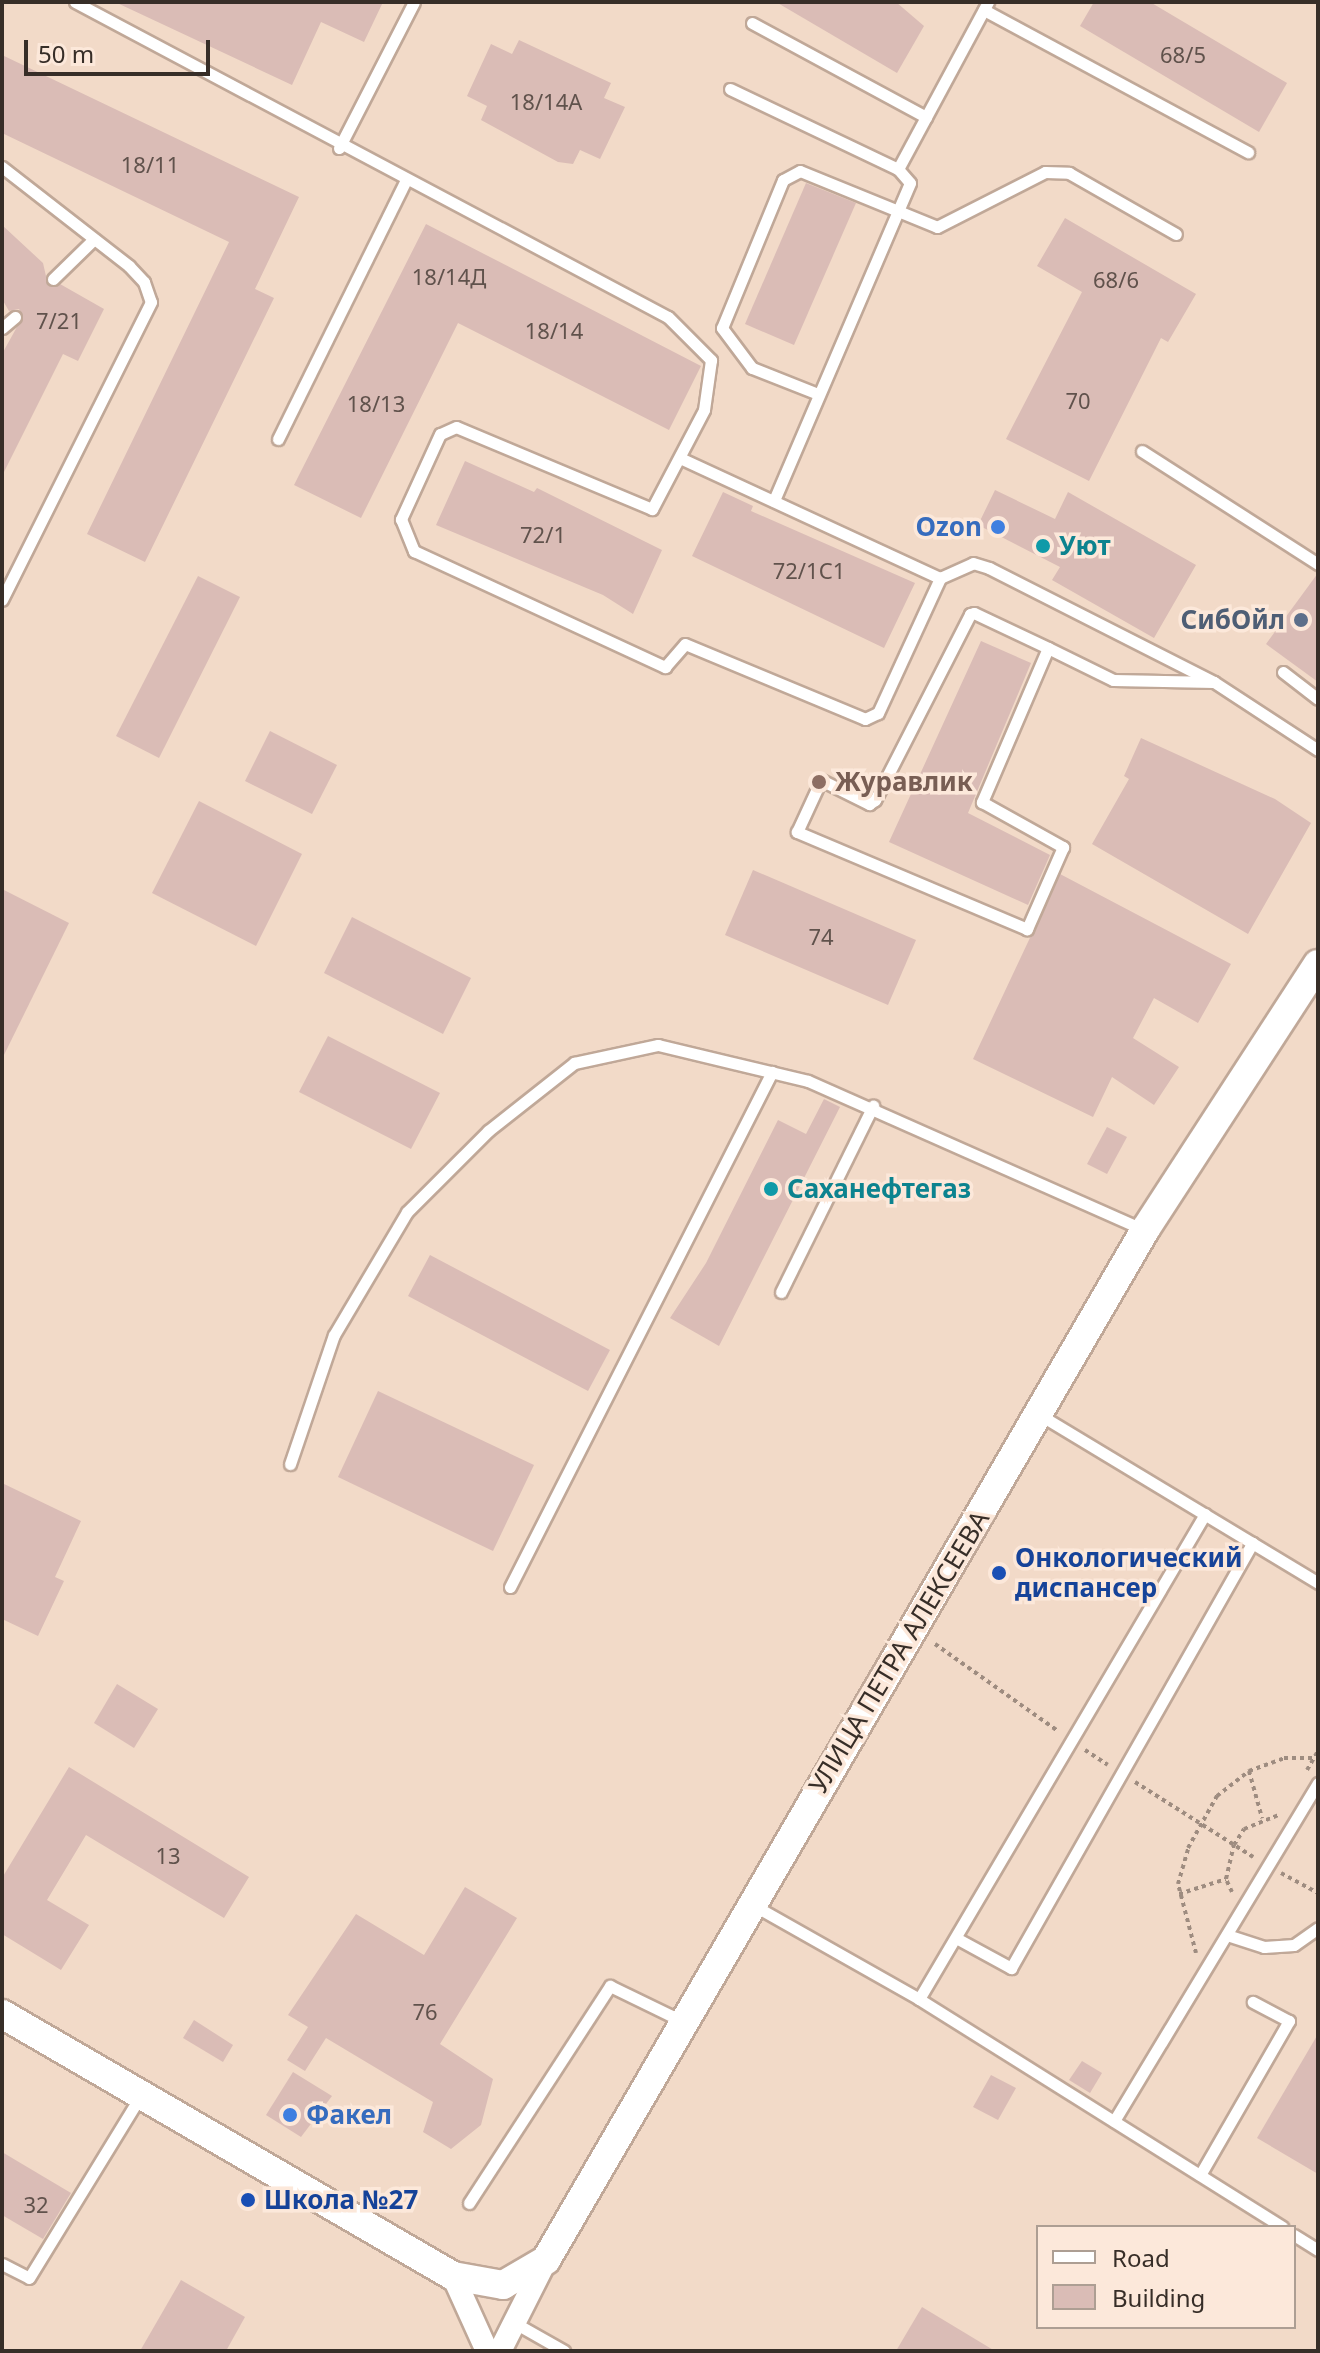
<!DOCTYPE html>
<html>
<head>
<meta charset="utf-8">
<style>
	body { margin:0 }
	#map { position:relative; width:1320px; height:2353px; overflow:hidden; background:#f2dac8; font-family:"Noto Sans",sans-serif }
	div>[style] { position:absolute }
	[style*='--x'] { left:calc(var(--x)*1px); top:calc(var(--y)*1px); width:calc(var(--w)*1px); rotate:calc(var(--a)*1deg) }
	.building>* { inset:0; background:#dabcb6 }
	.path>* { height:4px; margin-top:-2px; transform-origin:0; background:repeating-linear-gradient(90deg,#9e8c80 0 4px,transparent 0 8px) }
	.roads { filter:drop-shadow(2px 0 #c0a898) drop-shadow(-2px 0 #c0a898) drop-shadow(0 2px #c0a898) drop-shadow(0 -2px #c0a898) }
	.service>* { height:11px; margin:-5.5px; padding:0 5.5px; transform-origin:5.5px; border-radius:5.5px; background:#fff }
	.minor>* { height:22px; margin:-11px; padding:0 11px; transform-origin:11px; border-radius:11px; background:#fff }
	.tertiary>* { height:28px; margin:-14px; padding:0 14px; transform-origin:14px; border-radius:14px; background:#fff }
	.dots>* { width:22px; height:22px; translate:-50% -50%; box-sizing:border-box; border:4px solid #fce8da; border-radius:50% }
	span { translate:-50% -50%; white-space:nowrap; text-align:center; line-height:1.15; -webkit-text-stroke:7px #fce8da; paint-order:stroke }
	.number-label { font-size:22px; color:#60524c }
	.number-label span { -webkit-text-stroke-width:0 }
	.shop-label { font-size:26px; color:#366cbe; font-weight:700 }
	.right { translate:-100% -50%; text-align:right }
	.left { translate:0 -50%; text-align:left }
	.culture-label { font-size:26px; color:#0d838f; font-weight:700 }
	.service-label { font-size:26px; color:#4e5e75; font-weight:700 }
	.education-label { font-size:26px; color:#785e54; font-weight:700 }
	.transit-label { font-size:26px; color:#164399; font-weight:700 }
	.street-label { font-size:26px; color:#372e28 }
	.frame { position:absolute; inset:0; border:4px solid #372e28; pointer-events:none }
	.legend { position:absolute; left:1036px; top:2225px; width:260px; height:104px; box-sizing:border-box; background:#fce8da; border:2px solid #ad9e93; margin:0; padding:10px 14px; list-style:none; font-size:24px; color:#372e28 }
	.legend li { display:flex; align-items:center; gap:16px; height:40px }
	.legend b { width:40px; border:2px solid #ad9e93 }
	.scale { position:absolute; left:24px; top:40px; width:186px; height:36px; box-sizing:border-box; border:4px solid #372e28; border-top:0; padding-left:10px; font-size:24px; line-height:28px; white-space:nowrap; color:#372e28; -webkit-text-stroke:6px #fce8da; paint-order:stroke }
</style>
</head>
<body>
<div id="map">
	<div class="building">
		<div style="clip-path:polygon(115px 2px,383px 2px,364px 42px,321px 22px,292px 85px)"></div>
		<div style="clip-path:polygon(776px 2px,896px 2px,924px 26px,897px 73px)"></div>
		<div style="clip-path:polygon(1094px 2px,1150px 2px,1287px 83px,1259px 132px,1080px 26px)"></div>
		<div style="clip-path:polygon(519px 40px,611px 83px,604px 98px,625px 107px,600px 159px,580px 150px,573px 164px,558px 162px,481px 120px,487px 106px,467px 96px,491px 44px,512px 54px)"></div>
		<div style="clip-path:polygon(2px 55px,299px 197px,255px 289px,274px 298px,145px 562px,87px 534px,229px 242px,2px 133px)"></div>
		<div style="clip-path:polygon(806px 183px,856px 203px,794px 345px,745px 324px)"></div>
		<div style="clip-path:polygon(1065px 218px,1196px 294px,1168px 342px,1161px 338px,1089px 481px,1006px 439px,1082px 292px,1037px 266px)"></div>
		<div style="clip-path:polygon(426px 224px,701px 366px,669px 430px,458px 323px,361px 518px,294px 485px)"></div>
		<div style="clip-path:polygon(2px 225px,43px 263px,48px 285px,60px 284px,104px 309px,78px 361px,63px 354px,2px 476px,2px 354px,23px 316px,19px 309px,9px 311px,2px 299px)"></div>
		<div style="clip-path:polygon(465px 461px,534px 492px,537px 488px,662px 550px,633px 614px,603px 595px,436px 525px)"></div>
		<div style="clip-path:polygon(995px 490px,1055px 519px,1068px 492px,1196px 565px,1154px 638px,1052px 580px,1060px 567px,978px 525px)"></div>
		<div style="clip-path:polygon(723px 492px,753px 506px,751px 511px,915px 583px,884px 648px,692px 556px)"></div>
		<div style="clip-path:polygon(1318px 573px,1318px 682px,1266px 644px)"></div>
		<div style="clip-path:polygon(198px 576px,240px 597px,159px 758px,116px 736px)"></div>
		<div style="clip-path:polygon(981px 641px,1031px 663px,968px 813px,1050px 855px,1028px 905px,889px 842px)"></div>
		<div style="clip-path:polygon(270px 731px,337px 765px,312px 814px,245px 781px)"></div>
		<div style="clip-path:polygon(1141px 738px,1275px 799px,1311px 823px,1248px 934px,1092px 844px,1129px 779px,1124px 776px)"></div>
		<div style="clip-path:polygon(199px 801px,302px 854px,256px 946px,152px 893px)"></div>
		<div style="clip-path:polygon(753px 870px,916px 940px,888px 1005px,725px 935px)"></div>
		<div style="clip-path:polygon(1060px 874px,1231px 964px,1198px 1023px,1154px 998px,1133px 1038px,1179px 1067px,1154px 1105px,1112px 1077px,1093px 1117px,973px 1059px)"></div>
		<div style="clip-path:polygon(2px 889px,69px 923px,2px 1059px)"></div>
		<div style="clip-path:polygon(352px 917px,471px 978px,443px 1034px,324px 973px)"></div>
		<div style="clip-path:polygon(328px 1036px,440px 1093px,411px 1149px,299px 1092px)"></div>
		<div style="clip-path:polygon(824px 1099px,840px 1107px,719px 1346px,670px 1318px,706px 1263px,778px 1120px,806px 1134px)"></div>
		<div style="clip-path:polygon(1107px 1127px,1127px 1137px,1107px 1174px,1087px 1164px)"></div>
		<div style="clip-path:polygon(430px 1255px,610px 1350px,588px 1391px,408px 1296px)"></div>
		<div style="clip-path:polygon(378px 1391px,534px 1465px,493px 1551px,338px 1477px)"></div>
		<div style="clip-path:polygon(2px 1483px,81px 1521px,55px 1577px,64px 1581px,38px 1636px,2px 1619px)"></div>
		<div style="clip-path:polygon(117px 1684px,158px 1709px,134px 1748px,94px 1723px)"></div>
		<div style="clip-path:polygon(69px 1767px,249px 1877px,224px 1918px,86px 1835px,47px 1900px,89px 1925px,61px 1970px,2px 1934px,2px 1878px)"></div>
		<div style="clip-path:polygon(465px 1887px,517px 1918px,440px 2044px,493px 2079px,481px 2125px,451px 2149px,423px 2132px,433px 2102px,326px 2038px,305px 2071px,287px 2060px,308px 2027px,288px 2015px,356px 1914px,424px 1955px)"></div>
		<div style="clip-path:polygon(194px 2020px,233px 2045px,223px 2062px,183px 2038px)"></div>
		<div style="clip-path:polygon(1318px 2034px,1318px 2174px,1257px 2138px)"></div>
		<div style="clip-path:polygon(1082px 2061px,1102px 2073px,1090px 2093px,1069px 2080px)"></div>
		<div style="clip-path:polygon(293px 2072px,332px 2096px,301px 2137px,266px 2115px)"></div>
		<div style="clip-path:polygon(991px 2075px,1016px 2088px,998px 2120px,973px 2107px)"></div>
		<div style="clip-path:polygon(2px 2152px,71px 2193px,43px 2239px,2px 2215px)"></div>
		<div style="clip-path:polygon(181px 2280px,245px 2317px,226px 2351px,140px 2351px)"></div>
		<div style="clip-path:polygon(922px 2307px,995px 2351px,896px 2351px)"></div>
	</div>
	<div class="path">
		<div style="--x:935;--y:1644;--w:151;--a:35.3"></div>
		<div style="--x:1085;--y:1750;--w:27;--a:33"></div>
		<div style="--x:1307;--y:1770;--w:22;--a:-60"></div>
		<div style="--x:1249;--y:1771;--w:49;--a:74.5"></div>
		<div style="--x:1135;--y:1782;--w:140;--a:32.4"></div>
		<div style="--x:1281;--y:1873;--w:42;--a:28.4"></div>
		<div style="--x:1232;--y:1892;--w:14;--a:-115"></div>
		<div style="--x:1226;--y:1879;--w:35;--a:-77"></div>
		<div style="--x:1234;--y:1845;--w:19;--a:-58"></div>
		<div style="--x:1244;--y:1829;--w:38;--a:-22"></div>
		<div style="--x:1179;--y:1894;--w:49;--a:-17.7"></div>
		<div style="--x:1196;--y:1953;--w:71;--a:-104.6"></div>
		<div style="--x:1178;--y:1884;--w:37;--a:-74"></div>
		<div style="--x:1188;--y:1848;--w:60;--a:-60.9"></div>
		<div style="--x:1217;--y:1796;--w:41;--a:-38"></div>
		<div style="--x:1249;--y:1771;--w:37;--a:-20"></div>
		<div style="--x:1284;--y:1758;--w:34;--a:0"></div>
	</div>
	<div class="roads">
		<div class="service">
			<div style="--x:75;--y:2;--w:671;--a:27.98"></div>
			<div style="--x:668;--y:317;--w:61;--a:45"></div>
			<div style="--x:711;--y:360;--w:50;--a:98"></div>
			<div style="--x:704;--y:410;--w:112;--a:117.7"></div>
			<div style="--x:652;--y:509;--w:212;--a:-157.3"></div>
			<div style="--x:456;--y:427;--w:17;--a:156"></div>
			<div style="--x:440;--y:434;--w:94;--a:114.6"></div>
			<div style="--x:401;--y:519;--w:35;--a:68"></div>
			<div style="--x:414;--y:551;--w:277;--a:24.8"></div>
			<div style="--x:665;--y:667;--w:30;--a:-49"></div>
			<div style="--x:685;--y:644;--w:195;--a:22.6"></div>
			<div style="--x:865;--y:719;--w:14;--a:-25"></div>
			<div style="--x:878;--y:713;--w:149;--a:-65.3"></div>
			<div style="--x:984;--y:10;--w:300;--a:28.3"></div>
			<div style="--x:752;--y:23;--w:198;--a:28.4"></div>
			<div style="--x:730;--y:89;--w:186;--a:25.5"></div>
			<div style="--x:898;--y:169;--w:18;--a:49"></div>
			<div style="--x:910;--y:183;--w:346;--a:113.2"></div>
			<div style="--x:339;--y:148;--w:164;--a:-62.8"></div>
			<div style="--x:2;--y:167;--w:161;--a:37.9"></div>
			<div style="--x:129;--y:266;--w:22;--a:47"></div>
			<div style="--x:144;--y:282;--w:21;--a:71"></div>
			<div style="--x:151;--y:302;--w:333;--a:116.6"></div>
			<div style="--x:898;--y:169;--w:190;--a:-61.7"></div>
			<div style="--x:53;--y:279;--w:57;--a:-44.3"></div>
			<div style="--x:2;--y:328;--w:17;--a:-40"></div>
			<div style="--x:818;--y:394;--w:71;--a:-158.5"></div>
			<div style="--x:752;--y:368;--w:50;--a:-126.9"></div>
			<div style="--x:722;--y:328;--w:160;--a:-67.6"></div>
			<div style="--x:783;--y:180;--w:19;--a:-28"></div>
			<div style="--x:800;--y:171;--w:148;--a:22.2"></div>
			<div style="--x:937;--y:227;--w:121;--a:-27"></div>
			<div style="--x:1045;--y:172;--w:24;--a:2"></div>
			<div style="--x:1069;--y:173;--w:123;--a:29.7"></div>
			<div style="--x:278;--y:439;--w:287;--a:-63.7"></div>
			<div style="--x:1142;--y:451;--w:209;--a:32.7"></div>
			<div style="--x:680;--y:458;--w:286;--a:24.8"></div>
			<div style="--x:940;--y:578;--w:36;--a:-24"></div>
			<div style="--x:973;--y:563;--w:17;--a:17"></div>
			<div style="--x:989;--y:568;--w:252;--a:26.9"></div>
			<div style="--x:1048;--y:648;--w:168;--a:113.2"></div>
			<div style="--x:982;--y:802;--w:93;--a:29.1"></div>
			<div style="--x:1063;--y:847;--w:90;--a:113.7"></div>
			<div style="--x:1027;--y:929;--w:250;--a:-157.1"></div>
			<div style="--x:797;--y:832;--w:57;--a:-65.2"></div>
			<div style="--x:821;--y:780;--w:54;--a:26.6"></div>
			<div style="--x:869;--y:804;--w:7;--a:-34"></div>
			<div style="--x:875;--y:800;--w:209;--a:-62.9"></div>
			<div style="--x:970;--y:614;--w:4;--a:-14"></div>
			<div style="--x:974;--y:613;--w:82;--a:25.3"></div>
			<div style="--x:1048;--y:648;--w:72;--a:26.2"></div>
			<div style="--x:1113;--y:680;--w:101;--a:1.1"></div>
			<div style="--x:1214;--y:682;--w:124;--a:33.2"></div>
			<div style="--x:1283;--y:672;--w:44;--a:37.6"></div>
			<div style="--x:781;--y:1292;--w:208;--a:-63.7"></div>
			<div style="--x:1040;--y:1415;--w:325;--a:31.1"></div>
			<div style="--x:290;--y:1464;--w:136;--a:-71.2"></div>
			<div style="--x:334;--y:1335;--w:143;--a:-59.3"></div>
			<div style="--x:407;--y:1212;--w:115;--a:-45"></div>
			<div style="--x:488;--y:1131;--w:110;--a:-38.3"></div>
			<div style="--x:574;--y:1063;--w:86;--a:-12.1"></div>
			<div style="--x:658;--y:1045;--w:154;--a:13.5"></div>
			<div style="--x:808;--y:1081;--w:368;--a:23.9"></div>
			<div style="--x:510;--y:1587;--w:578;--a:-63.04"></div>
			<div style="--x:753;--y:1905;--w:191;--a:29.5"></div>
			<div style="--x:919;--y:1999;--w:429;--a:32.1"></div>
			<div style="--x:1227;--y:1935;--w:39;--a:18"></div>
			<div style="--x:1264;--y:1947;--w:30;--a:-4"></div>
			<div style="--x:1294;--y:1945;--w:29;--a:-35"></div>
			<div style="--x:956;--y:1938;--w:63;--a:28.6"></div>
			<div style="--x:1011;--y:1968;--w:489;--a:-60.4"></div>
			<div style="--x:919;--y:1999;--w:563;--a:-59.47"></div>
			<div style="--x:1114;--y:2121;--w:395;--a:-58.9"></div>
			<div style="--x:1200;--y:2175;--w:178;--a:-60"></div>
			<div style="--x:1289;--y:2021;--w:41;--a:-152.2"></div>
			<div style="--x:469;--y:2203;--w:259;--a:-57"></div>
			<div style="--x:610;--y:1986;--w:82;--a:25.9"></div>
			<div style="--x:1294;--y:2235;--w:28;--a:32"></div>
			<div style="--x:2;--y:2264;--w:30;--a:27"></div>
			<div style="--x:29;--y:2278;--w:212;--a:-58.5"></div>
			<div style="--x:513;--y:2322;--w:59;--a:29.6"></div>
		</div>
		<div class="minor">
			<div style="--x:453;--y:2276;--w:82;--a:65.6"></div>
			<div style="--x:500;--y:2351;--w:102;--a:-63.2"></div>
		</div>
		<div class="tertiary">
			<div style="--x:2;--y:2014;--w:522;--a:30.15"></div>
			<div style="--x:453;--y:2276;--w:51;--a:10.2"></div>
			<div style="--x:503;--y:2285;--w:50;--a:-30.2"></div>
			<div style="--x:546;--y:2260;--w:1192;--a:-59.82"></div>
			<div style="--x:1145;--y:1230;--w:317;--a:-57"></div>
		</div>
	</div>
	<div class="dots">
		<div style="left:998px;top:527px;background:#3f7fe0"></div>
		<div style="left:1043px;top:546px;background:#0f9aa8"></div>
		<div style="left:1301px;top:620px;background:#5c6f8a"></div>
		<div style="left:819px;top:782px;background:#8d6e63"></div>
		<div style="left:771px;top:1189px;background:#0f9aa8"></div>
		<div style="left:999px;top:1573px;background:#1a4fb4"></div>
		<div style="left:290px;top:2115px;background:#3f7fe0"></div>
		<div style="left:248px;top:2200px;background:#1a4fb4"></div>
	</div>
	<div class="number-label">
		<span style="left:1183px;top:55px">68/5</span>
		<span style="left:546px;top:102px">18/14А</span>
		<span style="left:150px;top:165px">18/11</span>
		<span style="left:449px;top:277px">18/14Д</span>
		<span style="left:1116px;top:280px">68/6</span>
		<span style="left:59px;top:321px">7/21</span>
		<span style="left:554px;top:331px">18/14</span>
		<span style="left:1078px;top:401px">70</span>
		<span style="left:376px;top:404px">18/13</span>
		<span style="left:543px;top:535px">72/1</span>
		<span style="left:809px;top:571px">72/1С1</span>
		<span style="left:821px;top:937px">74</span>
		<span style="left:168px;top:1856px">13</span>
		<span style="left:425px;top:2012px">76</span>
		<span style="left:36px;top:2205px">32</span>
	</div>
	<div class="shop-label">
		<span class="right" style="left:982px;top:527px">Ozon</span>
		<span class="left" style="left:306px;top:2115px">Факел</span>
	</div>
	<div class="culture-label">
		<span class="left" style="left:1059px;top:546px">Уют</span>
		<span class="left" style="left:787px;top:1189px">Саханефтегаз</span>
	</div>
	<div class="service-label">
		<span class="right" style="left:1285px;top:620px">СибОйл</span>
	</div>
	<div class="education-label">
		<span class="left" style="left:835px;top:782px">Журавлик</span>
	</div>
	<div class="transit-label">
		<span class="left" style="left:1015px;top:1573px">Онкологический<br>диспансер</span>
		<span class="left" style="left:264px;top:2200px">Школа №27</span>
	</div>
	<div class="street-label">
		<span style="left:899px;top:1652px;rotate:-59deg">УЛИЦА ПЕТРА АЛЕКСЕЕВА</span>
	</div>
	<div class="frame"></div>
	<ul class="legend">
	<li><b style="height:10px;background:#fff"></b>Road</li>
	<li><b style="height:22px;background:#dabcb6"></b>Building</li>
	</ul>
	<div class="scale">50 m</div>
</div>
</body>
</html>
